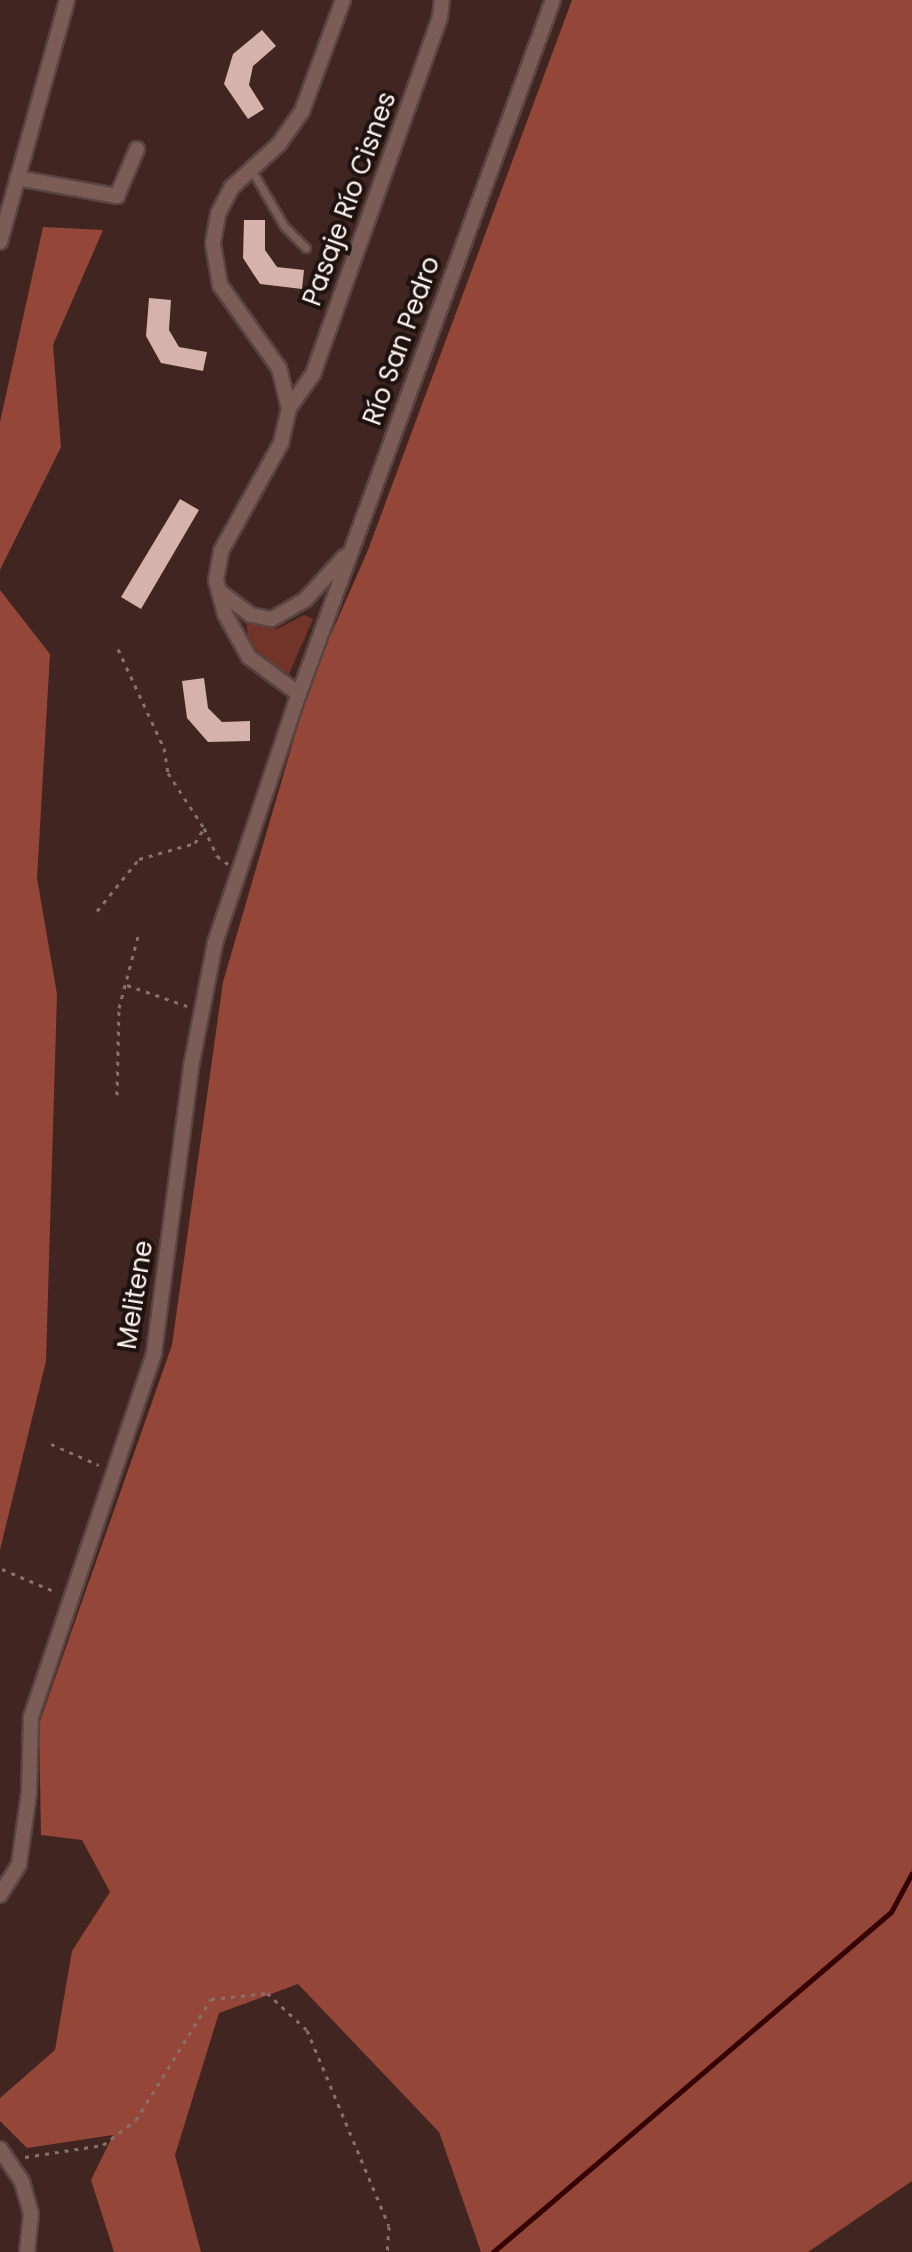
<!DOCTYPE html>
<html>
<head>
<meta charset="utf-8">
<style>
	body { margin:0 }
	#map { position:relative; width:912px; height:2252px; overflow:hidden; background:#402520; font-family:Poppins,sans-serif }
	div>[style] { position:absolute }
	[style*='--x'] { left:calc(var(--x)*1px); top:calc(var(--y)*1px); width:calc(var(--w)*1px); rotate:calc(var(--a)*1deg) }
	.green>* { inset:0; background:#723329 }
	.forest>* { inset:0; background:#944639 }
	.stream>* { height:5px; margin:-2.5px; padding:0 2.5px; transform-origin:2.5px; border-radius:2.5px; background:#370000 }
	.building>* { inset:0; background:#d5b2ab }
	.path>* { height:3px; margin-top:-1.5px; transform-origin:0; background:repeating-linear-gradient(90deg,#86716d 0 4px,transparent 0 10px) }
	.roads { filter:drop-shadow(2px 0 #594440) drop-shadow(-2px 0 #594440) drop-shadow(0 2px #594440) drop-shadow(0 -2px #594440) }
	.service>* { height:7px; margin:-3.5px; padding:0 3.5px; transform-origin:3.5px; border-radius:3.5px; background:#7b5c56 }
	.minor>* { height:14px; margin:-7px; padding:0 7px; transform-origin:7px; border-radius:7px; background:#7b5c56 }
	span { translate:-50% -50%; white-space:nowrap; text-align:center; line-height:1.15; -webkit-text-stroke:8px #1e120f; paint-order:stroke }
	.street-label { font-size:26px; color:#fdf2ef }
</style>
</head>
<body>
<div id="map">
	<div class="green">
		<div style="clip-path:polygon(304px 615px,313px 619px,289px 674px,274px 667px,249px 642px,246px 621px,277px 629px)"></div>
	</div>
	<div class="forest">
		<div style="clip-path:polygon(572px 0,912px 0,912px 2181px,808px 2252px,481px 2252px,439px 2132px,298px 1984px,219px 2013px,175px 2155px,201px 2252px,114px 2252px,91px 2180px,113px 2135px,27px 2148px,0 2121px,0 2098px,55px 2050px,72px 1951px,110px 1892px,82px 1840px,41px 1835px,39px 1724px,172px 1345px,223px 982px,311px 680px,368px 550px)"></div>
		<div style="clip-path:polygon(43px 227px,103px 230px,53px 345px,61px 447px,0 570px,0 422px)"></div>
		<div style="clip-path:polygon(0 590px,50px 654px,37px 878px,57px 994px,46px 1361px,0 1550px)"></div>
	</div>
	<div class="stream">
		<div style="--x:493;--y:2252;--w:523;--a:-40.51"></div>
		<div style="--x:891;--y:1912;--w:44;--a:-61.7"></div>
	</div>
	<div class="building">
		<div style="clip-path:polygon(262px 30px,276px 46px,253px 66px,249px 85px,264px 109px,248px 119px,224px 84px,233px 54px)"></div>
		<div style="clip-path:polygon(244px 220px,265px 220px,265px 250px,277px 267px,304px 270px,302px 289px,260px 284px,243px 258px)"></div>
		<div style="clip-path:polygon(149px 298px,171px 300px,169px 330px,179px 347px,207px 352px,203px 371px,161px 363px,146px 336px)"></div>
		<div style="clip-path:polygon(180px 499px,199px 510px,141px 609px,121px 597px)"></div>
		<div style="clip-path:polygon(204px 678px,208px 708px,222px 722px,250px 721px,250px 741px,208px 742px,187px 718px,182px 681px)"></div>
	</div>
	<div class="path">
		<div style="--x:118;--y:649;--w:109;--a:65.1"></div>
		<div style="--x:164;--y:748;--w:25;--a:81"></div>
		<div style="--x:168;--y:773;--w:66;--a:56.8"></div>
		<div style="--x:97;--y:911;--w:67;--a:-51.1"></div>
		<div style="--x:139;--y:859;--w:58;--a:-15.9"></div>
		<div style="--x:195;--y:843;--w:17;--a:-59"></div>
		<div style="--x:204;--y:828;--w:31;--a:65"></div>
		<div style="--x:217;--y:856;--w:14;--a:36"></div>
		<div style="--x:127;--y:985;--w:64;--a:19.3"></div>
		<div style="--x:117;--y:1095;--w:87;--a:-88.7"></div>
		<div style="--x:119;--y:1008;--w:74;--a:-75.2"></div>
		<div style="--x:51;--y:1444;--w:52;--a:23.6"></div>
		<div style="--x:2;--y:1569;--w:59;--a:23.1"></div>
		<div style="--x:25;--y:2157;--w:79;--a:-8.7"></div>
		<div style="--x:103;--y:2145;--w:41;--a:-37.1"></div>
		<div style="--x:136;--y:2120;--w:142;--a:-58.2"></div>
		<div style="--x:211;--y:1999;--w:56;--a:-6.1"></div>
		<div style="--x:267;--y:1993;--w:54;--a:42.8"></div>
		<div style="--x:307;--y:2030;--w:212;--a:67.3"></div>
		<div style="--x:389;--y:2226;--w:26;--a:94"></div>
	</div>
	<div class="roads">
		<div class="service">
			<div style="--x:251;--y:169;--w:66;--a:59.9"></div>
			<div style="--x:284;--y:226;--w:31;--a:45"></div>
		</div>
		<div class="minor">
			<div style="--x:17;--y:178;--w:102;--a:10.2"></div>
			<div style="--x:117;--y:196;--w:51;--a:-66.9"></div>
			<div style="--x:0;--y:242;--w:251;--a:-74.5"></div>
			<div style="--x:289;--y:408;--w:42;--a:-54.8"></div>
			<div style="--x:313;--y:374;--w:378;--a:-70.4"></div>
			<div style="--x:440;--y:18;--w:18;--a:-84"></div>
			<div style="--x:219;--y:591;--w:40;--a:37"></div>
			<div style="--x:251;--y:615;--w:21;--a:11"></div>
			<div style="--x:272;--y:619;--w:38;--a:-30"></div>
			<div style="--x:305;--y:600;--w:59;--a:-47.7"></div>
			<div style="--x:299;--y:694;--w:62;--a:-143.5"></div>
			<div style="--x:249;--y:657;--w:49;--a:-119.2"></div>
			<div style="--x:225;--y:614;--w:35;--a:-105"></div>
			<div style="--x:216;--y:580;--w:29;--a:-80"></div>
			<div style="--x:221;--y:551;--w:124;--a:-60.9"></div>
			<div style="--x:281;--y:443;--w:36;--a:-77"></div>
			<div style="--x:289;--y:408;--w:41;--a:-104"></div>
			<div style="--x:279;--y:368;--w:102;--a:-125.4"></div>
			<div style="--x:220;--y:285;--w:43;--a:-99.5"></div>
			<div style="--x:213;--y:243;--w:29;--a:-80"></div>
			<div style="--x:218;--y:214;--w:29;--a:-63"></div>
			<div style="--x:231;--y:188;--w:65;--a:-42.5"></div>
			<div style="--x:279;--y:144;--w:40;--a:-55.1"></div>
			<div style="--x:302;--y:111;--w:118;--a:-69.7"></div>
			<div style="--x:0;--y:1895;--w:36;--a:-58"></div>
			<div style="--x:19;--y:1864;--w:72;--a:-82"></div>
			<div style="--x:29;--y:1793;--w:76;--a:-88.5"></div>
			<div style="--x:31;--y:1717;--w:384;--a:-71.3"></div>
			<div style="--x:154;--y:1353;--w:288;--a:-82.6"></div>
			<div style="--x:191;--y:1067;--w:126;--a:-79"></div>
			<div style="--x:215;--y:943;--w:263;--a:-71.4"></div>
			<div style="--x:299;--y:694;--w:739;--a:-69.9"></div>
			<div style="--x:0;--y:2149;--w:40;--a:56"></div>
			<div style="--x:22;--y:2182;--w:33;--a:74"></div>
			<div style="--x:31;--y:2214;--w:38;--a:96"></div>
		</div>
	</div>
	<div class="street-label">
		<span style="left:350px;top:199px;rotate:-70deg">Pasaje Río Cisnes</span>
		<span style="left:402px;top:341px;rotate:-70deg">Río San Pedro</span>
		<span style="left:136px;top:1295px;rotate:-81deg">Melitene</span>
	</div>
</div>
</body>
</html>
